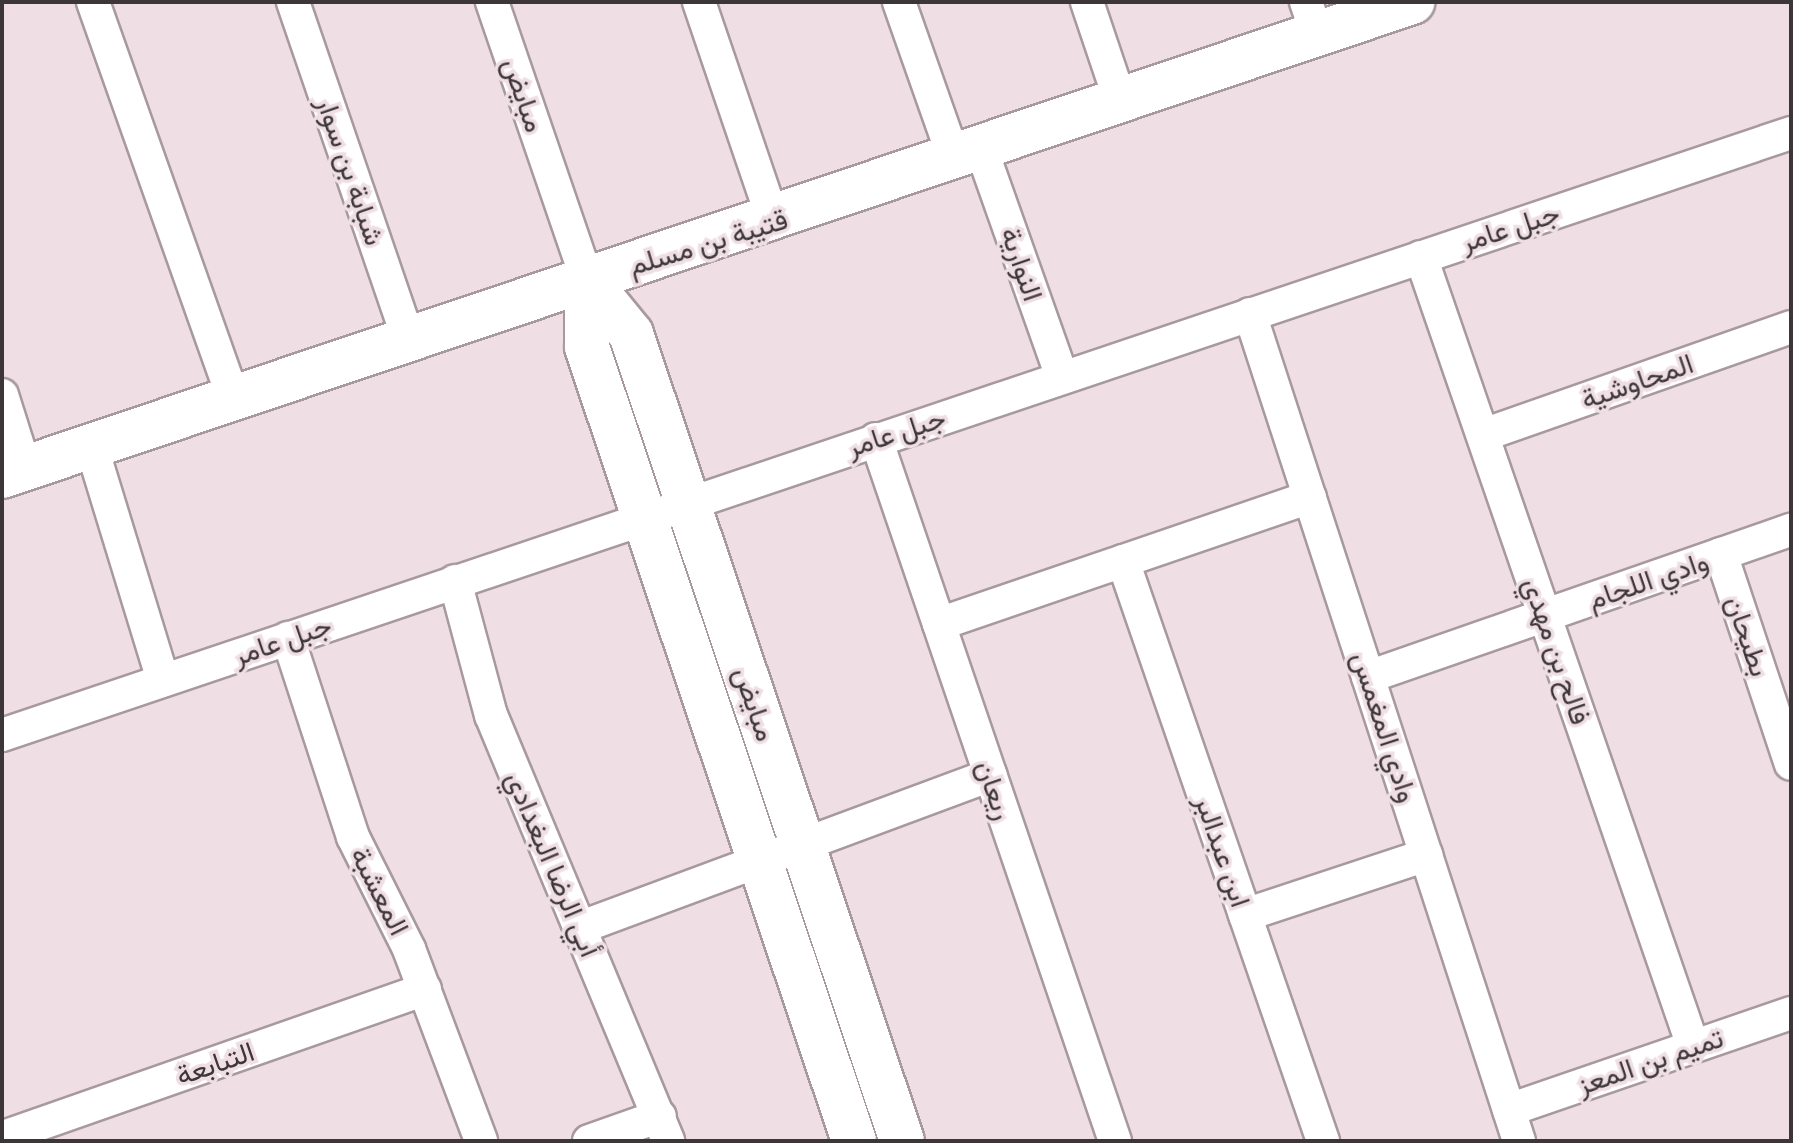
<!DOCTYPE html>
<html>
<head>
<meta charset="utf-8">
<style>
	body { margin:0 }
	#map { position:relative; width:1793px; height:1143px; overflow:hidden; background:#efdfe4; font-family:"Public Sans",Vazirmatn,sans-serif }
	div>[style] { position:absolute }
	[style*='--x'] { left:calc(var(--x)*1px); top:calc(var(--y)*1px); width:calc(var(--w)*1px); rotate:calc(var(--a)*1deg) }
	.roads { filter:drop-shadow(2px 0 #a8999d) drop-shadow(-2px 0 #a8999d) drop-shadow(0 2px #a8999d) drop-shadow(0 -2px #a8999d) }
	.street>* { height:32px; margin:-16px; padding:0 16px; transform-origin:16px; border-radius:16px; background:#fff }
	.secondary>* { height:44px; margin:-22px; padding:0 22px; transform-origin:22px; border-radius:22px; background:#fff }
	span { translate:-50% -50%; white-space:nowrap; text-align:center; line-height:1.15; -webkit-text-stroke:7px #efdfe4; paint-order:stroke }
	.street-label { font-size:28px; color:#3d3638 }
	.frame { position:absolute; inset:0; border:4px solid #3d3638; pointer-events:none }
</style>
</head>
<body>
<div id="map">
	<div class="roads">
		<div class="street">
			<div style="--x:93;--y:2;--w:422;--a:70.5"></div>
			<div style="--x:293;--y:2;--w:357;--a:71.1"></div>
			<div style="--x:492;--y:2;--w:294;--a:71.1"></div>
			<div style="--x:699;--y:2;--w:232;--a:71.2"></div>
			<div style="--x:899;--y:2;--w:165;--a:70.6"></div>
			<div style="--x:1087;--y:2;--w:100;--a:71.4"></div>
			<div style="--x:1306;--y:2;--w:34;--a:71"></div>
			<div style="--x:982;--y:151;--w:240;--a:70.5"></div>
			<div style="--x:1421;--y:257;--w:835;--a:70.98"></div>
			<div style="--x:1250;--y:314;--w:870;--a:71.98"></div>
			<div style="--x:2;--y:395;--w:77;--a:72.5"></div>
			<div style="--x:1483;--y:435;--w:326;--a:-19.3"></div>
			<div style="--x:876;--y:439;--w:742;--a:71.2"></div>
			<div style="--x:92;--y:448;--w:243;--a:73"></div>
			<div style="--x:1721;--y:554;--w:221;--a:71.6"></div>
			<div style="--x:1123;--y:561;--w:614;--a:70.97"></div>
			<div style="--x:455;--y:581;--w:139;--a:75"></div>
			<div style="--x:491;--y:715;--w:461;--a:67.4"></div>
			<div style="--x:939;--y:624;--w:392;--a:-18.9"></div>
			<div style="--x:288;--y:638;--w:209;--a:71.9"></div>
			<div style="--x:353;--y:837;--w:125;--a:63.4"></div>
			<div style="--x:409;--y:949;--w:205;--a:69.4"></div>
			<div style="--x:1368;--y:677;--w:448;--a:-19.2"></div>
			<div style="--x:2;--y:735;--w:1888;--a:-18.6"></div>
			<div style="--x:1245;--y:915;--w:191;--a:-18.3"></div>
			<div style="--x:579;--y:928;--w:439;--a:-20.4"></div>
			<div style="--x:1509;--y:1110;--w:298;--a:-19"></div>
			<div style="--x:6;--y:1136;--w:444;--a:-19.3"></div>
			<div style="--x:589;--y:1141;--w:75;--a:-19.4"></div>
		</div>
		<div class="secondary">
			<div style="--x:587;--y:280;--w:70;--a:50.8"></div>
			<div style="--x:631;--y:334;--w:851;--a:71.44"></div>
			<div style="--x:587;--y:280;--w:67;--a:90"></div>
			<div style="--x:587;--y:347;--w:838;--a:71.41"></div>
			<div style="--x:2;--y:476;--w:1488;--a:-18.58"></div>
		</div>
	</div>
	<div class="street-label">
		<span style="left:524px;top:95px;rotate:71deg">مبايض</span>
		<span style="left:351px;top:171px;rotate:71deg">شبابة بن سوار</span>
		<span style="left:1510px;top:227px;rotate:-18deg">جبل عامر</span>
		<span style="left:708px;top:242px;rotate:-17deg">قتيبة بن مسلم</span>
		<span style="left:1022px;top:264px;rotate:71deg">النوارية</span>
		<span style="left:1637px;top:381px;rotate:-19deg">المحاوشية</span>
		<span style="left:896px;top:432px;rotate:-18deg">جبل عامر</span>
		<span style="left:1648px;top:580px;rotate:-19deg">وادي اللجام</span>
		<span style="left:1748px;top:636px;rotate:71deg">بطيحان</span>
		<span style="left:282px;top:640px;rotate:-19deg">جبل عامر</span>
		<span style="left:1557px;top:651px;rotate:71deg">فالح بن مهدي</span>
		<span style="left:755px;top:704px;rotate:71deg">مبايض</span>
		<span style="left:1385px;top:727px;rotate:72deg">وادي المغمس</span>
		<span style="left:995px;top:790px;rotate:71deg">ريعان</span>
		<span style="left:1223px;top:851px;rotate:71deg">ابن عبدالبر</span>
		<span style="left:553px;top:864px;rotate:67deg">أبي الرضا البغدادي</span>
		<span style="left:380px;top:891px;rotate:63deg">المعشبة</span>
		<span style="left:1650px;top:1061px;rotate:-19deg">تميم بن المعز</span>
		<span style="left:215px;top:1063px;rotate:-19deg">التبابعة</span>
	</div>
	<div class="frame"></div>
</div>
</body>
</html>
